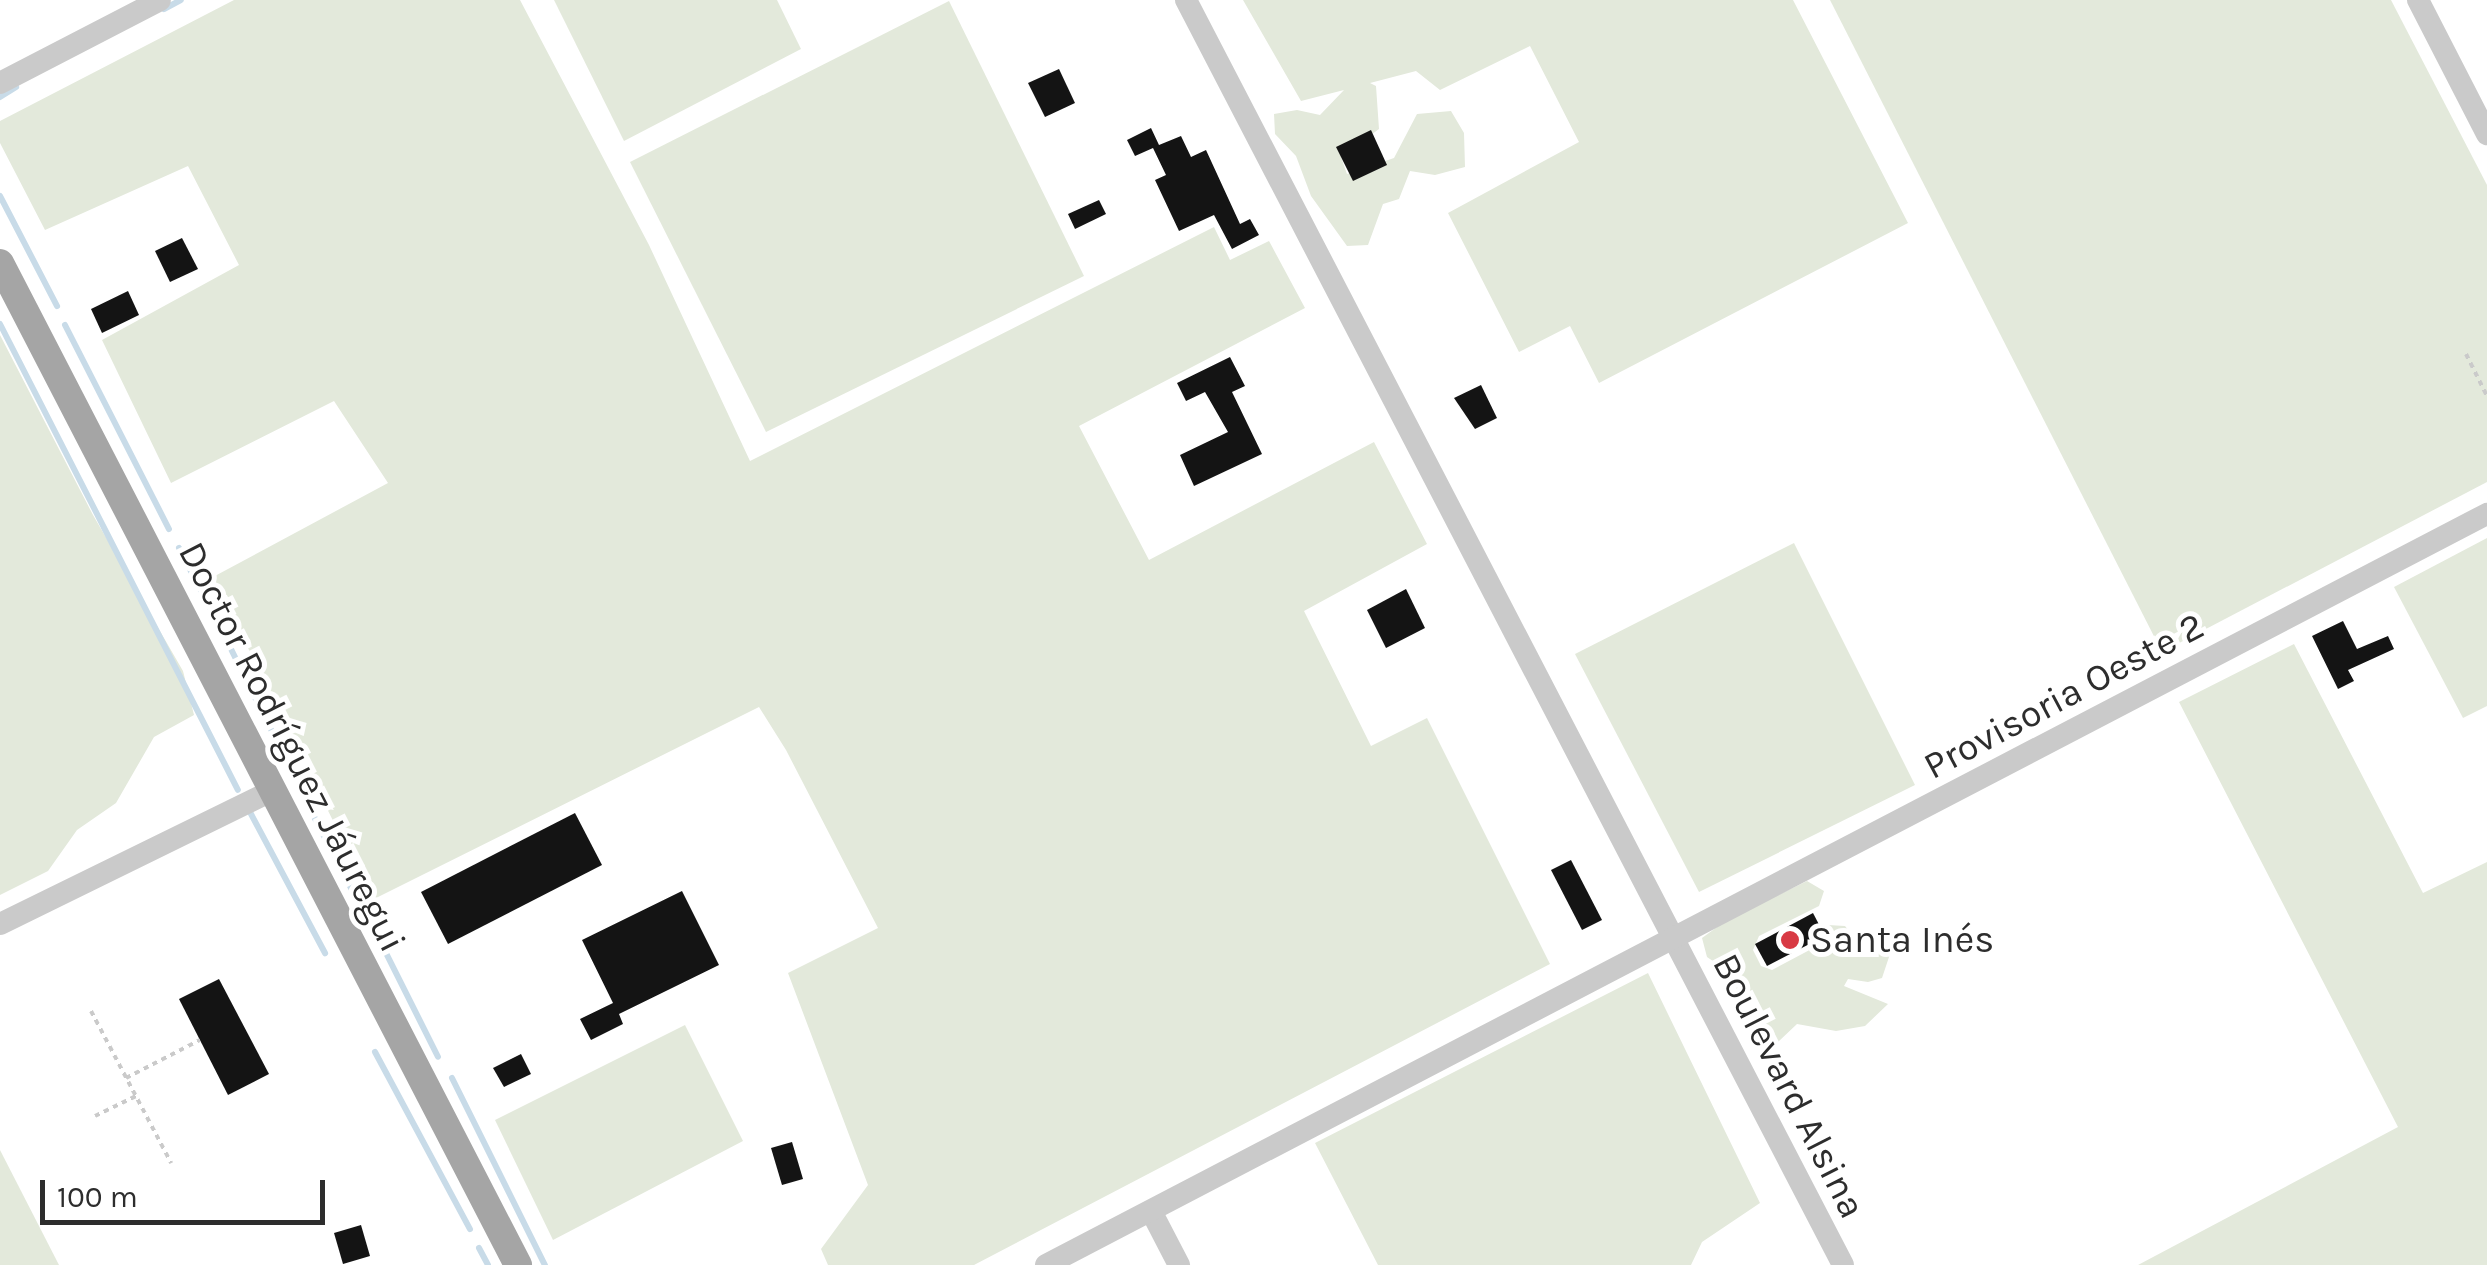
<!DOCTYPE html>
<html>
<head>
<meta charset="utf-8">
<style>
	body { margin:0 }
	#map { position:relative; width:2487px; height:1265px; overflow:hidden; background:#fff; font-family:Karla,sans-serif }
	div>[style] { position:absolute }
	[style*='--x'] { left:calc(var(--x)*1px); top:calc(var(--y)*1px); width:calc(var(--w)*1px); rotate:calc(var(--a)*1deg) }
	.green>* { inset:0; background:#e3e9db }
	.stream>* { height:6px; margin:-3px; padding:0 3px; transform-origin:3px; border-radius:3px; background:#c8dbe8 }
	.building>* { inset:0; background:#141414 }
	.path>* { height:4px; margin-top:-2px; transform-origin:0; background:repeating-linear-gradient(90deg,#cacaca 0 5px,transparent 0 10px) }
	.minor>* { height:22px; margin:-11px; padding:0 11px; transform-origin:11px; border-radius:11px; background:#cacaca }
	.major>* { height:28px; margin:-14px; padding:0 14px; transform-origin:14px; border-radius:14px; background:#a5a5a5 }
	.dots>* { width:28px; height:28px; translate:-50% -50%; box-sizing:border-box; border:5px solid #fff; border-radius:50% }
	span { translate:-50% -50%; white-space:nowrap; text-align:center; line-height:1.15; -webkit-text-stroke:10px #fff; paint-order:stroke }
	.street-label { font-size:38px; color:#2d2d2d }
	.poi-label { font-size:38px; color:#2d2d2d }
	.left { translate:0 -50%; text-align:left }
	.scale { position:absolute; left:40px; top:1180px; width:285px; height:45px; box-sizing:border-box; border:5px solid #2d2d2d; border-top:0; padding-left:12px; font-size:30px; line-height:35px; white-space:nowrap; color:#2d2d2d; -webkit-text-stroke:8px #fff; paint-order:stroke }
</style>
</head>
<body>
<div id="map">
	<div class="green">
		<div style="clip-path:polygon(234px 0,520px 0,649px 245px,750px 461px,1214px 227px,1230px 260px,1269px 241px,1305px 308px,1079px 426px,1149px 560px,1374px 442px,1427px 544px,1304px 611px,1371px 746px,1427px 718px,1550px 964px,974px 1265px,828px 1265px,821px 1249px,868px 1185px,788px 973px,878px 928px,786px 750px,759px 707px,372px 900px,213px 577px,388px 483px,334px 401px,171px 483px,102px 340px,239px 265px,188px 166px,45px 230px,0 143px,0 121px)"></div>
		<div style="clip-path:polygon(554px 0,777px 0,801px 49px,624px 141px)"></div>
		<div style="clip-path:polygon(1243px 0,1793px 0,1908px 223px,1599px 383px,1570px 326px,1519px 352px,1448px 213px,1579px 142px,1530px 46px,1440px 90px,1416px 71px,1370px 83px,1376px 86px,1379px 129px,1341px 157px,1347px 174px,1394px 158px,1417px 114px,1451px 111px,1464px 133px,1465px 167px,1435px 175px,1410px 171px,1399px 199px,1383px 204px,1368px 245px,1347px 246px,1311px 196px,1296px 156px,1275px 134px,1274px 114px,1297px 110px,1320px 115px,1344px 90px,1301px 101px)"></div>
		<div style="clip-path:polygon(1830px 0,2391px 0,2487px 185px,2487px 482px,2162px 652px)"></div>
		<div style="clip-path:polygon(949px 1px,1084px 276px,766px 432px,630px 162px)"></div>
		<div style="clip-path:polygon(0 335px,93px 515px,183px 671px,194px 715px,154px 737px,116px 803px,77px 830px,48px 871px,0 895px)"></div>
		<div style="clip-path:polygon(2487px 538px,2487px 706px,2463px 718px,2394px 587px)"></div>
		<div style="clip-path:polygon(1794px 543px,1915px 785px,1699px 892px,1575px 654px)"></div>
		<div style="clip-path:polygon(2294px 644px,2423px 893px,2487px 862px,2487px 1265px,2138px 1265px,2398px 1127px,2179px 702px)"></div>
		<div style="clip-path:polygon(1807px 881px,1824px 891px,1819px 906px,1759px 936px,1753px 950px,1761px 966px,1772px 970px,1819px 945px,1828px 925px,1845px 926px,1863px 949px,1877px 944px,1890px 954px,1882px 978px,1868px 982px,1848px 979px,1844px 986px,1888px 1004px,1865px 1026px,1836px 1031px,1797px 1024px,1776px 1044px,1759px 1038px,1729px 972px,1707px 957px,1702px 938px,1724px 922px)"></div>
		<div style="clip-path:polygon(1648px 973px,1760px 1203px,1702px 1242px,1691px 1265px,1378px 1265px,1315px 1143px)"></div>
		<div style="clip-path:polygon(685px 1025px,743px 1141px,553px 1240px,495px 1120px)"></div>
		<div style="clip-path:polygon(0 1150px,59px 1265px,0 1265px)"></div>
	</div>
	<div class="stream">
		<div style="--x:164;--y:9;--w:19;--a:-28"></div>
		<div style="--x:0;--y:97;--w:19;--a:-32"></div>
		<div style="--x:0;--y:196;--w:124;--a:62.6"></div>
		<div style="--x:0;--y:324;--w:523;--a:62.95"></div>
		<div style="--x:65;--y:325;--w:229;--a:63"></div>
		<div style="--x:179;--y:548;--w:89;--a:62.6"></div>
		<div style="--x:229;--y:645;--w:151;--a:63.6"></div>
		<div style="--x:309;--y:807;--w:119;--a:62.6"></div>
		<div style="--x:250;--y:812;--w:160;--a:62"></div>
		<div style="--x:386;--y:953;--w:116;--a:63.4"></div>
		<div style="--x:375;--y:1052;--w:201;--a:61.8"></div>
		<div style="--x:452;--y:1078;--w:209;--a:63.6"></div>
		<div style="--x:479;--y:1248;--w:19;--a:62"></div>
	</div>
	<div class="building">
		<div style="clip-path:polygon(1059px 69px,1075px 103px,1045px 117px,1028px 83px)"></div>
		<div style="clip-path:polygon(1151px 128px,1159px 145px,1181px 136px,1191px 157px,1206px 150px,1240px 224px,1250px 219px,1259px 235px,1232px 249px,1214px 215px,1179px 231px,1155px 180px,1166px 175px,1153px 148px,1135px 156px,1127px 140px)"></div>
		<div style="clip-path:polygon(1371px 130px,1387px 165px,1353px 181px,1336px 147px)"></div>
		<div style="clip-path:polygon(1099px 200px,1106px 214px,1075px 229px,1068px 214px)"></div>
		<div style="clip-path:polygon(182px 238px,198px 269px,170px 282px,155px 251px)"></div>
		<div style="clip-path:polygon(128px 291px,139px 315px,102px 333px,91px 309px)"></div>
		<div style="clip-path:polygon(1230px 357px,1245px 386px,1232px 392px,1262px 454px,1194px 486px,1180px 455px,1228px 432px,1205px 392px,1186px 401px,1177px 383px)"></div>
		<div style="clip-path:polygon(1481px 385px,1497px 418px,1475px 429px,1454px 398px)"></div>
		<div style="clip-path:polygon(1406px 589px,1425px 628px,1386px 648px,1367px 610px)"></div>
		<div style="clip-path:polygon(2343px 621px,2357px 649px,2388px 636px,2394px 649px,2348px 670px,2354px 681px,2338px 689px,2312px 636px)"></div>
		<div style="clip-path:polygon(575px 813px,602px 865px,448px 944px,421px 892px)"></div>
		<div style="clip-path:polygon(1571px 860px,1602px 920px,1582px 930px,1551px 870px)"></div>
		<div style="clip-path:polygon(682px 891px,719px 965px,619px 1014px,623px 1024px,591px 1040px,580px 1019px,613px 1003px,582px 940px)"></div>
		<div style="clip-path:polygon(1813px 913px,1825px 936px,1767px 966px,1755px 944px)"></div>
		<div style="clip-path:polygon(219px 979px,269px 1074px,228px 1095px,179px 999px)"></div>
		<div style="clip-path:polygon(521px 1054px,531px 1074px,504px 1087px,493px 1068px)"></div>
		<div style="clip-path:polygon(792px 1142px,803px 1179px,782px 1185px,771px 1148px)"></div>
		<div style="clip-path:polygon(361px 1225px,370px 1256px,343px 1264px,334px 1233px)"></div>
	</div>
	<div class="path">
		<div style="--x:2466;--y:354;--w:47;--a:63.4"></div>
		<div style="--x:91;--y:1011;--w:172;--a:62.2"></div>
		<div style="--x:126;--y:1078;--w:83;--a:-27.2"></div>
		<div style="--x:95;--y:1116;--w:46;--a:-26"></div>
	</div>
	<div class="minor">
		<div style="--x:1186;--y:0;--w:1425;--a:62.55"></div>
		<div style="--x:2418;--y:0;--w:151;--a:62.8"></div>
		<div style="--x:0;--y:83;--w:180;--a:-27.4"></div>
		<div style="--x:0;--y:924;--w:303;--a:-26.1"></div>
		<div style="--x:1151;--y:1211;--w:61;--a:62.6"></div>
		<div style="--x:1046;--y:1265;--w:1625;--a:-27.53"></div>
	</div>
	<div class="major">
		<div style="--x:0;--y:263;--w:1128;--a:62.66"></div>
	</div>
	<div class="dots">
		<div style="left:1790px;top:940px;background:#d83a44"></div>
	</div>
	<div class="street-label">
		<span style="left:2064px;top:696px;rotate:-28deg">Provisoria Oeste 2</span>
		<span style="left:292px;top:747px;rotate:63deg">Doctor Rodríguez Jáuregui</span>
		<span style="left:1789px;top:1086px;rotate:63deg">Boulevard Alsina</span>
	</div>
	<div class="poi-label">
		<span class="left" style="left:1810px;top:940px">Santa Inés</span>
	</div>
	<div class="scale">100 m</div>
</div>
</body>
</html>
